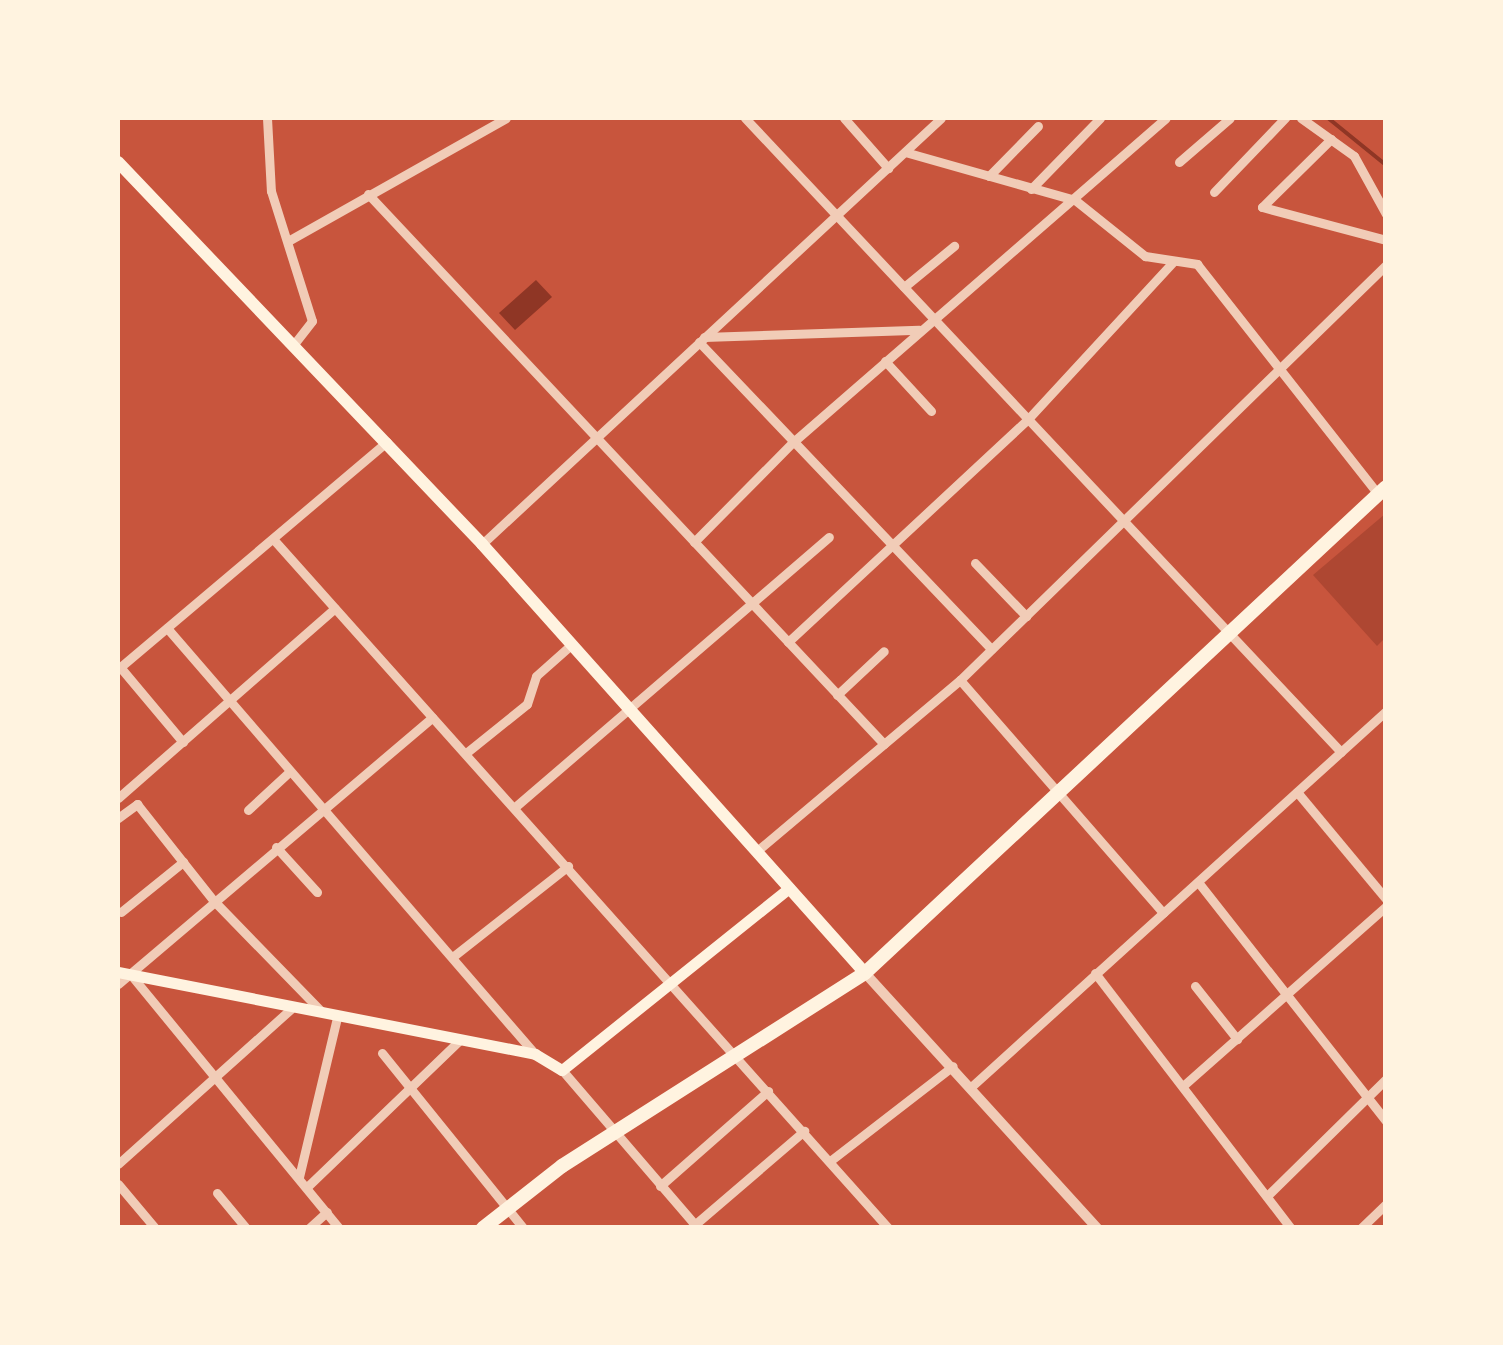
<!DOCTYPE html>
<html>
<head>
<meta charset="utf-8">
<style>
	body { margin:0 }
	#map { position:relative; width:1503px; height:1345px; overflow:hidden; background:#c8553d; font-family:"Varela Round",sans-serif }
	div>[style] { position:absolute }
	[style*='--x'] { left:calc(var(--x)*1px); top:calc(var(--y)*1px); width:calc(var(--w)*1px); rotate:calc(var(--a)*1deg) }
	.green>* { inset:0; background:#ae4732 }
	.water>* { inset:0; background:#8f3625 }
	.stream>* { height:4px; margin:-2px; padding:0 2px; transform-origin:2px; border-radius:2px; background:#8f3625 }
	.minor>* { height:9px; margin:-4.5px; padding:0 4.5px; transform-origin:4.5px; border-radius:4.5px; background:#f1ccb7 }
	.tertiary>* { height:10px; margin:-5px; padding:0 5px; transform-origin:5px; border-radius:5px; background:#f1ccb7 }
	.secondary>* { height:11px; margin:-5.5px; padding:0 5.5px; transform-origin:5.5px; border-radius:5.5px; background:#fff3e0 }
	.primary>* { height:12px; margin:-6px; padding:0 6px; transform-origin:6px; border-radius:6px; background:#fff3e0 }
	.trunk>* { height:14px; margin:-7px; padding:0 7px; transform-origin:7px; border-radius:7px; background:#fff3e0 }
	span { translate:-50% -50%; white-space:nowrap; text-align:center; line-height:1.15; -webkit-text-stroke:10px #fff3e0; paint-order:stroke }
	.frame { position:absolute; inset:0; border:120px solid #fff3e0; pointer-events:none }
</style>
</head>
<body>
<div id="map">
	<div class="green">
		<div style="clip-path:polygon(1385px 514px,1385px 638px,1377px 646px,1313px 575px)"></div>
	</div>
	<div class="water">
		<div style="clip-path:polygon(536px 280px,552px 297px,515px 330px,499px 313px)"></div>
	</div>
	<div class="stream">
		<div style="--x:1328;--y:118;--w:75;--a:39"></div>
	</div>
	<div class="minor">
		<div style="--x:267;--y:118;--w:73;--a:86.9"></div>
		<div style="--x:271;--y:191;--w:136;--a:72.5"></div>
		<div style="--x:312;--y:321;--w:31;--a:128"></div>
		<div style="--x:745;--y:118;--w:870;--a:46.77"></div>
		<div style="--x:844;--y:118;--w:67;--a:48.7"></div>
		<div style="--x:1301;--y:118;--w:65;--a:35.6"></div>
		<div style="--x:1354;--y:156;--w:66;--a:61.1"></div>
		<div style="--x:1331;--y:139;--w:97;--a:135.4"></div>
		<div style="--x:1262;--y:207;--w:128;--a:14.9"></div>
		<div style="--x:905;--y:152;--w:177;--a:15.8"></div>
		<div style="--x:1075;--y:200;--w:90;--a:38.7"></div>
		<div style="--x:1145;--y:256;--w:53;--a:8.7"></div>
		<div style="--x:1197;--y:264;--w:293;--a:51.8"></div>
		<div style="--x:1179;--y:162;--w:67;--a:-40.8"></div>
		<div style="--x:989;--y:176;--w:70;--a:-45.6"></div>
		<div style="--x:1031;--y:189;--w:99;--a:-45.8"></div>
		<div style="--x:1214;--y:192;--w:103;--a:-46.2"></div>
		<div style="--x:368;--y:194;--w:754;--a:46.83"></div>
		<div style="--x:288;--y:241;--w:250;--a:-29.4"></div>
		<div style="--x:904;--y:287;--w:65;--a:-39.4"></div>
		<div style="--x:704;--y:337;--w:215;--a:-1.9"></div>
		<div style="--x:699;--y:342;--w:424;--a:46.4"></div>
		<div style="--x:885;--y:361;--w:68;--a:47.4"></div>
		<div style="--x:274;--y:540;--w:922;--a:48.25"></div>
		<div style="--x:694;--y:542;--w:139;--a:-45.3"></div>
		<div style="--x:792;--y:443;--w:495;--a:-41"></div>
		<div style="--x:482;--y:544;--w:626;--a:-42.86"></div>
		<div style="--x:975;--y:563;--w:74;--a:46.1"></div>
		<div style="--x:167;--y:628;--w:563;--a:49.18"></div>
		<div style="--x:788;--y:642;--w:328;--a:-42.9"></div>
		<div style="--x:1028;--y:419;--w:214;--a:-47.3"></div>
		<div style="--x:120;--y:667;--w:98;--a:50"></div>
		<div style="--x:118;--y:669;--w:352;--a:-40.2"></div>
		<div style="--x:960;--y:680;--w:309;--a:48.9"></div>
		<div style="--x:837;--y:695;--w:64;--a:-43.1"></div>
		<div style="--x:466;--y:753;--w:78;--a:-38.8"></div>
		<div style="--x:527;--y:704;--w:29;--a:-72"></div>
		<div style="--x:536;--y:676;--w:48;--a:-41.6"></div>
		<div style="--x:1297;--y:792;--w:139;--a:50.2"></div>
		<div style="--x:118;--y:798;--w:288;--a:-41.2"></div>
		<div style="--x:515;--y:807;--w:414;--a:-40.7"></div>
		<div style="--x:248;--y:810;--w:56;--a:-42.8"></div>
		<div style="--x:118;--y:818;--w:24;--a:-36"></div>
		<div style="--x:137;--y:804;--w:124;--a:51.6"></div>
		<div style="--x:214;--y:901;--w:155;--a:45.8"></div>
		<div style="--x:276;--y:847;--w:61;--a:47.7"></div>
		<div style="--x:758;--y:850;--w:264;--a:-40.1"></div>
		<div style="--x:960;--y:680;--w:595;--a:-44.25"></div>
		<div style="--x:1198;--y:882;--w:304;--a:51.8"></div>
		<div style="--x:121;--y:912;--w:80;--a:-38.9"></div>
		<div style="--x:455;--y:955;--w:144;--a:-38.2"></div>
		<div style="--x:1095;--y:973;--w:322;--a:52.5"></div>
		<div style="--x:131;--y:975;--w:328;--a:50.6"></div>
		<div style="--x:118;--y:984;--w:412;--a:-40.3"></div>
		<div style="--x:1195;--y:986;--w:68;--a:51.6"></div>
		<div style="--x:382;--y:1053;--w:225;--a:51.1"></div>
		<div style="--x:562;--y:1070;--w:208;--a:49.3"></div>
		<div style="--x:1184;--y:1085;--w:270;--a:-41.5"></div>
		<div style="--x:971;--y:1087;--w:560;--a:-42.18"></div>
		<div style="--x:830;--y:1161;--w:155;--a:-37.7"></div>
		<div style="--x:118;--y:1164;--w:232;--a:-41.9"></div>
		<div style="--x:299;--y:1177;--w:164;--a:-76.6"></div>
		<div style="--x:118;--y:1184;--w:57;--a:49.9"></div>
		<div style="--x:660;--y:1186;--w:144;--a:-41.3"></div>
		<div style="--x:307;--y:1187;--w:212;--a:-43.9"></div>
		<div style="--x:217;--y:1193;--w:45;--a:50.4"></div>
		<div style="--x:1269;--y:1194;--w:164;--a:-44.5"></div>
		<div style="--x:692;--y:1227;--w:148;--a:-40.6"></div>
		<div style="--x:309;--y:1228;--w:24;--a:-42"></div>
		<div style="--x:1361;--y:1228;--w:35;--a:-44"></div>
	</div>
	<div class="tertiary">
		<div style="--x:865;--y:973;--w:345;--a:47.7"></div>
	</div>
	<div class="secondary">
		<div style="--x:118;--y:972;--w:425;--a:11.1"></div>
		<div style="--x:535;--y:1054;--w:31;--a:31"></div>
		<div style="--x:562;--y:1070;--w:291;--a:-38.7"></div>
	</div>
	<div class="primary">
		<div style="--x:118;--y:162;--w:528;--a:46.38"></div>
		<div style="--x:482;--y:544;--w:575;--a:48.24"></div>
	</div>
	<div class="trunk">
		<div style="--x:483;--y:1228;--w:100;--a:-38.1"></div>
		<div style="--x:562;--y:1166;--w:359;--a:-32.5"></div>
		<div style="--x:865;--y:973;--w:712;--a:-43.01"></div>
	</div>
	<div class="frame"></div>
</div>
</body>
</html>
